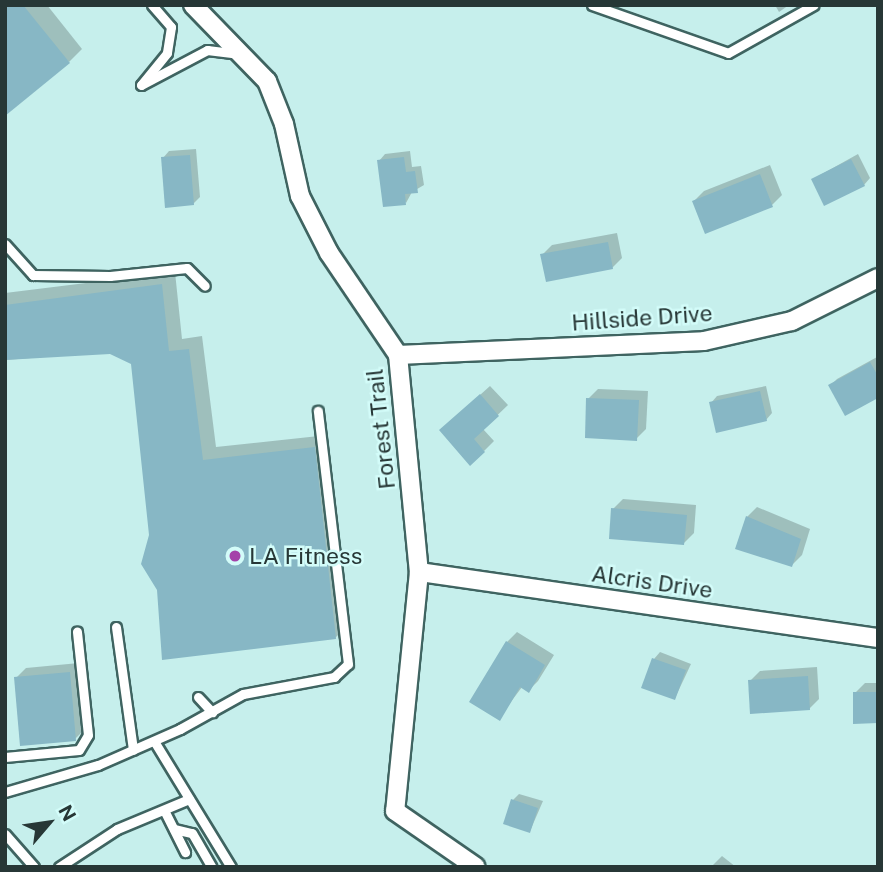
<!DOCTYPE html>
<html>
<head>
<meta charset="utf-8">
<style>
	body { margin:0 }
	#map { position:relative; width:883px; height:872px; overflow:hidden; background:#c6efec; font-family:"Public Sans",sans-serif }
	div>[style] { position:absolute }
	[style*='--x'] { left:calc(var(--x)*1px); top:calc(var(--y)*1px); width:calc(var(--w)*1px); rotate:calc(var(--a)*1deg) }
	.shadow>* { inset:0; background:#0003 }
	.building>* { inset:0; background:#87b7c5 }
	.roads { filter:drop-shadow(2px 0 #3f6461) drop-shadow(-2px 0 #3f6461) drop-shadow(0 2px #3f6461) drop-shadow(0 -2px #3f6461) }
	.lane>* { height:9px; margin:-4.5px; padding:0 4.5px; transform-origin:4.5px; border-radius:4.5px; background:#fff }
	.street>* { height:18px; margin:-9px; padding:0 9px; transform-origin:9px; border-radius:9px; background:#fff }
	.dots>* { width:19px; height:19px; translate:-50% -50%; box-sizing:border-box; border:4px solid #d3fcf9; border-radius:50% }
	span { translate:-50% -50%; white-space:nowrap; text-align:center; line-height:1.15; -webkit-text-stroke:5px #d3fcf9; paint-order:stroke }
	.street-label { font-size:23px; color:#273736 }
	.poi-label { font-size:23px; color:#273736 }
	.left { translate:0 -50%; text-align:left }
	.frame { position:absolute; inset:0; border:7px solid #273736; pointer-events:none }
	.north { position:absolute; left:14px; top:788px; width:70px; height:70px; -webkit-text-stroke:5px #d3fcf9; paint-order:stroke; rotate:61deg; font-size:19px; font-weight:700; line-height:28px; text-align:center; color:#273736 }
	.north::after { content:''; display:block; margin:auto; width:24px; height:32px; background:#273736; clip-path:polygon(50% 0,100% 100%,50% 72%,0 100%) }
</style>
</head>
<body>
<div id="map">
	<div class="shadow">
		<div style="clip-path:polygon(5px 5px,47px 5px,82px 49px,69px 62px)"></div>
		<div style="clip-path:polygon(775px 5px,789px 5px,779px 12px)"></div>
		<div style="clip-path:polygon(196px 149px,200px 197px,193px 204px,163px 158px,169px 151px)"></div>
		<div style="clip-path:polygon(410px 151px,412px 167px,421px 166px,424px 185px,412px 192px,406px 203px,379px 161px,385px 154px)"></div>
		<div style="clip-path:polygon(858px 154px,870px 178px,864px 185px,813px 179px)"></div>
		<div style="clip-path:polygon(770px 165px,782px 195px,772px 205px,694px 201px,704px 191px)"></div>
		<div style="clip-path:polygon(617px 233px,622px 258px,612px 268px,542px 255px,552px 245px)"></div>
		<div style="clip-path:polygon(175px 272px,182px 339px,202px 336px,216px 447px,328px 435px,348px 625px,335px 638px,158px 590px,133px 363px,110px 352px,5px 360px,5px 293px)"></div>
		<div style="clip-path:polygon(877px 357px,878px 396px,831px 385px,837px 379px)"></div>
		<div style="clip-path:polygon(490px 386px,508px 405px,483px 429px,494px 441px,484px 451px,451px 421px)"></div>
		<div style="clip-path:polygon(766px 386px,772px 413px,766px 420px,711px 403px,717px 396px)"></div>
		<div style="clip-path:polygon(598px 389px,648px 391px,646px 429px,636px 439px,588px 399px)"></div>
		<div style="clip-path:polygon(623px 499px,696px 505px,694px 533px,684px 543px,613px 509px)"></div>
		<div style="clip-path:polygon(757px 507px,810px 529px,802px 555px,792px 565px,747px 517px)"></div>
		<div style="clip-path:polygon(517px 632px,554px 655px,538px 681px,528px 691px,522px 687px,499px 718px,507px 642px)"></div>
		<div style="clip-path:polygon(660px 652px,691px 664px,675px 698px,654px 659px)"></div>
		<div style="clip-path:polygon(79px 663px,85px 729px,75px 739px,16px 678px,26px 668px)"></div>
		<div style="clip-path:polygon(817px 667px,819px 699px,809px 709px,750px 681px,760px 671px)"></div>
		<div style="clip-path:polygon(865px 683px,878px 683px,878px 721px,855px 693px)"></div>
		<div style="clip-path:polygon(519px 794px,543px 801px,530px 831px,513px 800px)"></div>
		<div style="clip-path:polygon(722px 856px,736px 867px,711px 867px)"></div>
	</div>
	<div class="building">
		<div style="clip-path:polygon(5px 5px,23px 5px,70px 63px,5px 116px)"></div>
		<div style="clip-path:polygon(190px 155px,194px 205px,165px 208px,161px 157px)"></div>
		<div style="clip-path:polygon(404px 157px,406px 172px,415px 171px,418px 193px,405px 194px,406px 205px,383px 207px,377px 160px)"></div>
		<div style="clip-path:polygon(851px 159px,865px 186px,824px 206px,811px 179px)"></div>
		<div style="clip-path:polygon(760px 174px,773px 207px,705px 234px,692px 201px)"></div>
		<div style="clip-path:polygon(608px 242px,613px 269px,546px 282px,540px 254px)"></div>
		<div style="clip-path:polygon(162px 284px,169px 351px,189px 349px,203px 460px,315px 447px,336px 639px,162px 660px,157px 590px,141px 564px,149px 535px,131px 364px,110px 354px,5px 360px,5px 305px)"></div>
		<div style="clip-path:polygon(870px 362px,878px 376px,878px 398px,845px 416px,828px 385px)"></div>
		<div style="clip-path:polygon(760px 391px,767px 421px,716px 433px,709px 402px)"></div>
		<div style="clip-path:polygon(480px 394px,499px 416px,474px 439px,485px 452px,470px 466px,439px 430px)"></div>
		<div style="clip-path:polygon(586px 398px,639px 400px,637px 441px,585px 438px)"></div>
		<div style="clip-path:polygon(611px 508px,687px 515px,684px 545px,609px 539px)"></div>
		<div style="clip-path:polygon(746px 516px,801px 539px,792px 567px,735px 549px)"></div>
		<div style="clip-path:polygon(506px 641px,545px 665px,529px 693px,520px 687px,500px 721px,469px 702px)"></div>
		<div style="clip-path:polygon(652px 658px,686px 670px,675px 700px,641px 688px)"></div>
		<div style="clip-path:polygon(70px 672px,76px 741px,20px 746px,14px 677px)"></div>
		<div style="clip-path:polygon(808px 676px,810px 710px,750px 714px,748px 680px)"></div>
		<div style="clip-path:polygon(853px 692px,878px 692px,878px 723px,853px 724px)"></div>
		<div style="clip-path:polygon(511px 799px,538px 808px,530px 833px,503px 824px)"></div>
	</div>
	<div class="roads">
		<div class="lane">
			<div style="--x:152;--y:5;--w:29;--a:49"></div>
			<div style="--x:171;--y:27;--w:26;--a:99"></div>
			<div style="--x:167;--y:53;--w:41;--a:129.1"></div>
			<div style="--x:141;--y:85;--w:75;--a:-27.9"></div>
			<div style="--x:207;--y:50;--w:31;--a:7"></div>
			<div style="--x:592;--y:5;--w:144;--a:19.4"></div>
			<div style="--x:728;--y:53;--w:98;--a:-29.2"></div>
			<div style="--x:5;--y:244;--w:42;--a:47.9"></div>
			<div style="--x:33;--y:275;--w:77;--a:0.7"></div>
			<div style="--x:110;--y:276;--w:77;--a:-5.9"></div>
			<div style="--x:187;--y:268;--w:25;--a:45"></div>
			<div style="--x:116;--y:627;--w:124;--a:82.1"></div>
			<div style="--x:198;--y:697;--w:21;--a:47"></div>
			<div style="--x:154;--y:741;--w:148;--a:58.6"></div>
			<div style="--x:5;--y:757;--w:74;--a:-5.4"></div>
			<div style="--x:79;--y:750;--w:17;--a:-59"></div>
			<div style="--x:88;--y:735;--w:104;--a:-96.1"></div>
			<div style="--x:5;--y:792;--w:97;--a:-16.2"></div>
			<div style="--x:98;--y:765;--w:90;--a:-23.7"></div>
			<div style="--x:180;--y:729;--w:72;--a:-29.1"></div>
			<div style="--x:243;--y:694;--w:93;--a:-10.6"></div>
			<div style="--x:334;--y:677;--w:19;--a:-43"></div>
			<div style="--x:348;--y:664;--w:255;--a:-96.8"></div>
			<div style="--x:165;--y:812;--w:45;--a:63.4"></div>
			<div style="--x:174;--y:829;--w:18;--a:13"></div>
			<div style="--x:192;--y:833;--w:39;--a:60"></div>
			<div style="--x:5;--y:834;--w:44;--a:48.7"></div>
			<div style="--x:59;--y:867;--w:69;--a:-33.2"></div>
			<div style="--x:117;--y:829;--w:78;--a:-22.6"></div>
		</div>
		<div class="street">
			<div style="--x:193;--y:5;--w:106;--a:45.8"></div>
			<div style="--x:267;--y:81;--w:46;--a:68.4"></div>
			<div style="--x:284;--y:124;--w:74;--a:77.5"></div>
			<div style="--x:300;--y:196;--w:64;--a:63"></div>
			<div style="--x:329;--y:253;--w:123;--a:55.9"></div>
			<div style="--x:398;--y:355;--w:218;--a:84.5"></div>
			<div style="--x:419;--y:572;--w:240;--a:95.7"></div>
			<div style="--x:395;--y:811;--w:98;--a:34.7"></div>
			<div style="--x:398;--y:355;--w:306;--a:-2.6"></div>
			<div style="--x:704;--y:341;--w:90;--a:-12.8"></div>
			<div style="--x:792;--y:321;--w:96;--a:-26.6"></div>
			<div style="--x:419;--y:572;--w:464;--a:8.2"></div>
		</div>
	</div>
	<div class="dots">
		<div style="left:235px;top:556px;background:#a442a9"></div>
	</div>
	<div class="street-label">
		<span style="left:642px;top:318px;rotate:-4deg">Hillside Drive</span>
		<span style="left:381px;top:429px;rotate:-96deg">Forest Trail</span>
		<span style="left:652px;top:582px;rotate:8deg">Alcris Drive</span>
	</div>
	<div class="poi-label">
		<span class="left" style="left:249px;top:556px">LA Fitness</span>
	</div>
	<div class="frame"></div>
	<div class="north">N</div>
</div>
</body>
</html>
